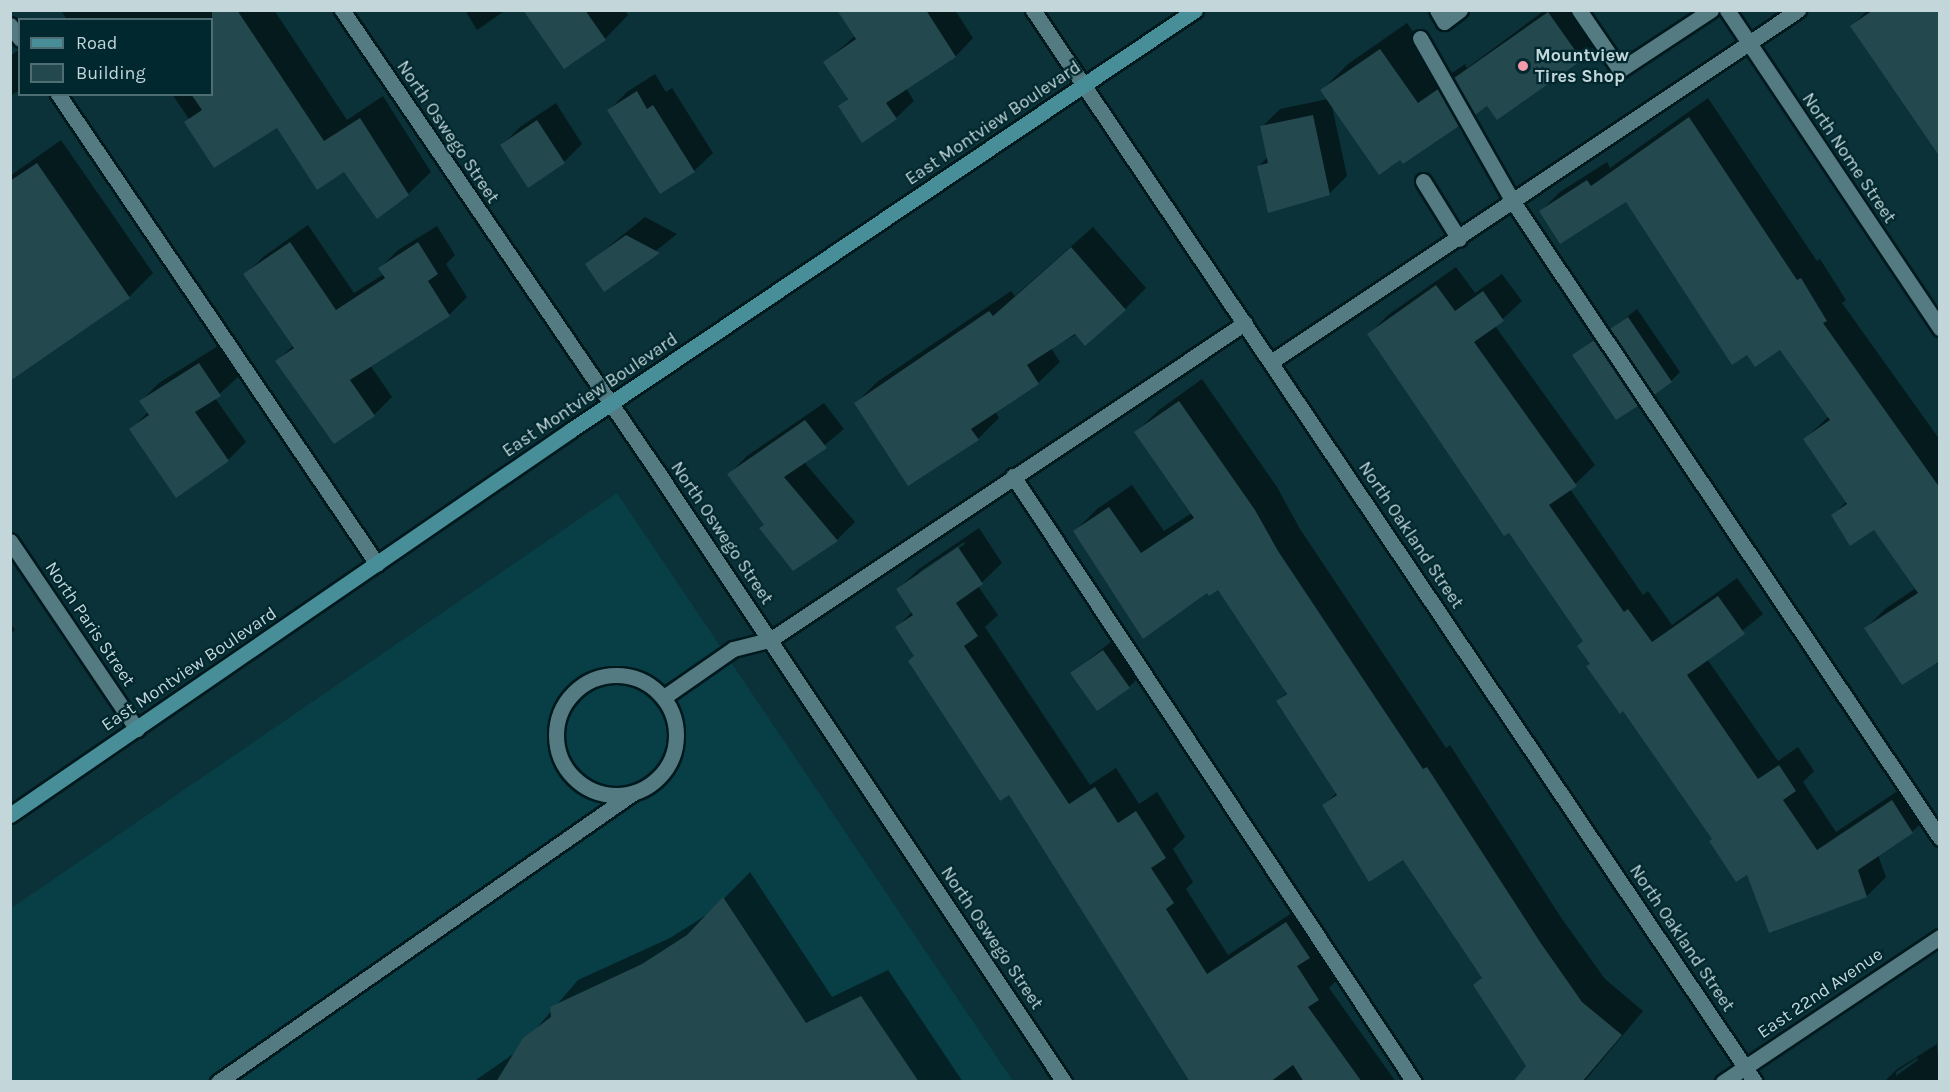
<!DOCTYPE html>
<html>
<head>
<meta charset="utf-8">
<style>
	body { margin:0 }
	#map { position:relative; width:1950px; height:1092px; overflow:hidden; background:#0a3238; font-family:Karla,sans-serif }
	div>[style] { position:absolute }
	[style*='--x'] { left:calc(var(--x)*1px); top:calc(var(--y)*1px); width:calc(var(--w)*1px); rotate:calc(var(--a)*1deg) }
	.built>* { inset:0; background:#083e46 }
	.shadow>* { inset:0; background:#0007 }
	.building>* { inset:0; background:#23484e }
	.roads { filter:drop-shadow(2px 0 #00191d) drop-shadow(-2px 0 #00191d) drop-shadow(0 2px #00191d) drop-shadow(0 -2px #00191d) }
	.lane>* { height:15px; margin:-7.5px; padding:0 7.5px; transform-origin:7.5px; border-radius:7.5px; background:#557b82 }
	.lane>.ring { margin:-7.5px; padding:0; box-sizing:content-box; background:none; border:15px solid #557b82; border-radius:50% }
	.street>* { height:15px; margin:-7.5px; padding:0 7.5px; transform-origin:7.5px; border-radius:7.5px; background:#557b82 }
	.secondary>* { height:15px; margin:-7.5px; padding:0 7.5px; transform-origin:7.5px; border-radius:7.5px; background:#488e99 }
	.dots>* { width:16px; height:16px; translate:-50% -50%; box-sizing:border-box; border:3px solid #00282e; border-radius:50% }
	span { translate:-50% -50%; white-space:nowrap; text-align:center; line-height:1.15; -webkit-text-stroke:4.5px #00282e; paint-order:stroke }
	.poi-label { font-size:18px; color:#c3d7da; font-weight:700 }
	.left { translate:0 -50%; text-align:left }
	.street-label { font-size:18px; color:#c3d7da }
	.frame { position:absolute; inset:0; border:12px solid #c3d7da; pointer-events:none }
	.legend { position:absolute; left:18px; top:18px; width:195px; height:78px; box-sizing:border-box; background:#00282e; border:2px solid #4e6e73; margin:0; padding:8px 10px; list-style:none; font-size:18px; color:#c3d7da }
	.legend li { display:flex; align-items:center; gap:12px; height:30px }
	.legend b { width:30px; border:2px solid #4e6e73 }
</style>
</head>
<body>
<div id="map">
	<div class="built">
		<div style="clip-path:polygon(617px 493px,1013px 1081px,11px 1081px,10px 909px)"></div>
	</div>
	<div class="shadow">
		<div style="clip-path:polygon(61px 10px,274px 10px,347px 120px,383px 96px,431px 172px,408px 194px,344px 170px,277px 125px,189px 119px,172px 94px,212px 94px,212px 20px,67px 20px)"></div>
		<div style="clip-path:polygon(465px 10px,506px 10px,477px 30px)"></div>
		<div style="clip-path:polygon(525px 10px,625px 10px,628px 15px,605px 39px)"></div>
		<div style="clip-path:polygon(851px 10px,955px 10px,973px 38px,956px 56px,906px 88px,914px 101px,896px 118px,840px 106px,849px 97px,825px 62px,855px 36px)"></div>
		<div style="clip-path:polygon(1545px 10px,1578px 10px,1599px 41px,1581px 59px,1473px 109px,1458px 125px,1400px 158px,1332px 106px,1347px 176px,1329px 194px,1259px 166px,1268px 157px,1262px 127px,1280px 109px,1328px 99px,1322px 90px,1348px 64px,1407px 23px,1445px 78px,1465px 64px,1467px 68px)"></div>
		<div style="clip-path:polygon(1868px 10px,1940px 10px,1852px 26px)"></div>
		<div style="clip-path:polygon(20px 49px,20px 90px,10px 96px,10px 56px)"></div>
		<div style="clip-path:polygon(655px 74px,666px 92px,672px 88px,713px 153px,694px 171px,660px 192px,609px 110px,627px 92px)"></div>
		<div style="clip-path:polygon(1708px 98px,1817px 261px,1820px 259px,1846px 300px,1842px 303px,1940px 440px,1940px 665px,1866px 628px,1885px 609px,1916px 588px,1874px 528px,1833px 515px,1847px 501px,1805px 439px,1829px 416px,1781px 348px,1626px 199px,1541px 211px,1560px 192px,1607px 162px,1610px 168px)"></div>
		<div style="clip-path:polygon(556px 103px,582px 144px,564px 162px,502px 145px,520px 127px)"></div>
		<div style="clip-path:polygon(61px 140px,153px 273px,129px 297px,10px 379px,10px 176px)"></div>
		<div style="clip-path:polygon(645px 217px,677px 234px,616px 283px,587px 264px)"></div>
		<div style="clip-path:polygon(308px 225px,354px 293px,384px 274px,380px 268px,398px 250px,437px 226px,455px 255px,446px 264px,467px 297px,449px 315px,370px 365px,392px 397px,374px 415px,277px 361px,294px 345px,245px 275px,263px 257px)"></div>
		<div style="clip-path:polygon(1093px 227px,1146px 288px,1125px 309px,1051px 348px,1060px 362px,1038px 383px,995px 411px,999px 418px,978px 439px,856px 403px,877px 382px,1011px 291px,1015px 296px)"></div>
		<div style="clip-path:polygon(1456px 267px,1475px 293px,1502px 274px,1522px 301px,1495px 326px,1595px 465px,1570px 489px,1643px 595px,1648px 591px,1672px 625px,1737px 578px,1763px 614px,1707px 659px,1778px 761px,1798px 747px,1814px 771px,1803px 782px,1836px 832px,1911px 782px,1931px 813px,1912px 832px,1878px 855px,1886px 877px,1867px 896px,1770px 931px,1748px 872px,1714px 839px,1591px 664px,1585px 640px,1369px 334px,1388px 315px)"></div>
		<div style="clip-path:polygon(1637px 309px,1680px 372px,1671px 381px,1612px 329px)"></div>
		<div style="clip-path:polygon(1603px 332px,1646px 396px,1616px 418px,1574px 355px)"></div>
		<div style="clip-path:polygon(218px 346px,238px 377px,215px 398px,246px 442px,228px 460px,131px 430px,148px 412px,141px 401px,159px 383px)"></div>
		<div style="clip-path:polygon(1202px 379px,1277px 487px,1300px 529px,1446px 748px,1450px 745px,1562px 919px,1605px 979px,1643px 1011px,1584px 1082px,1515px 1082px,1528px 1066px,1475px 985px,1483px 977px,1403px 858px,1324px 805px,1337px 792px,1278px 701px,1287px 692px,1218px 588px,1075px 531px,1097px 509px,1132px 485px,1164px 531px,1192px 513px,1136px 432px,1159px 410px)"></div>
		<div style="clip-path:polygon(824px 403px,844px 429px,804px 462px,855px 522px,837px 540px,765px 524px,729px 474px,747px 456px)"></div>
		<div style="clip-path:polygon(evenodd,979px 528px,1002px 563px,978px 586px,998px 615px,985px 627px,1090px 785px,1116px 768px,1139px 804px,1157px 792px,1185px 837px,1173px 849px,1193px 882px,1186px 889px,1228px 955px,1307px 903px,1330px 936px,1318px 948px,1339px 978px,1329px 988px,1396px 1082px,1192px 1082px,1010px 793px,897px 627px,913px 611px,898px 589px,919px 569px,979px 528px,964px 542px,965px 544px,919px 575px,919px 572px,964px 542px)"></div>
		<div style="clip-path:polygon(10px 622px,15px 630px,10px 634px)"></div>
		<div style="clip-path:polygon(1122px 633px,1147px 669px,1129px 687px,1072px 673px)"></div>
		<div style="clip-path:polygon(750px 872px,832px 997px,888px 970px,963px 1082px,473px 1082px,516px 1052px,578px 980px,670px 938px,711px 912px)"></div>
		<div style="clip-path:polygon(evenodd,1937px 1044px,1940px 1082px,1884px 1082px,1896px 1070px,1937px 1044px,1917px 1058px,1918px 1060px,1896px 1076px,1896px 1072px,1917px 1058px)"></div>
	</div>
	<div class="building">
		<div style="clip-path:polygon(212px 10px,237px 10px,324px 141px,360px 118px,409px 195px,377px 219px,344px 172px,317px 190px,277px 128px,214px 168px,184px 122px,202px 110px,191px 94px,212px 94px)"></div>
		<div style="clip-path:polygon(523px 10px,585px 10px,606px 40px,564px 69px)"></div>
		<div style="clip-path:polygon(837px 10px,926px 10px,956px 57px,886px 103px,897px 119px,862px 143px,838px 106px,848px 99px,823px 62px,856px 39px)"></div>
		<div style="clip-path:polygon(1873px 10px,1940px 10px,1940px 157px,1850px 26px)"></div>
		<div style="clip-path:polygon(1548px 12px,1582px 60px,1497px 120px,1487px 106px,1475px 115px,1454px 78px)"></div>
		<div style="clip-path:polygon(1380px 49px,1418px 103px,1438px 89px,1459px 126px,1403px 164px,1400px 160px,1379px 175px,1320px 90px)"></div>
		<div style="clip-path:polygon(637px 91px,647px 109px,653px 105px,695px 172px,660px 194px,607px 110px)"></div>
		<div style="clip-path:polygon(1313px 115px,1330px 195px,1268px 213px,1257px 166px,1268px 163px,1260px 126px)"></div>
		<div style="clip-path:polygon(1689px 117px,1797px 280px,1801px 278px,1827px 321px,1823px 323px,1940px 488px,1940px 661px,1902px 685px,1864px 628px,1918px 593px,1874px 530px,1850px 546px,1831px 515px,1847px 504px,1803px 439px,1830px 420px,1780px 350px,1755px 367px,1747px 355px,1732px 365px,1626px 202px,1560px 244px,1539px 211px,1587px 180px,1591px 186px)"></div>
		<div style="clip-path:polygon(537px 120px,565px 163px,528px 188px,500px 145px)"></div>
		<div style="clip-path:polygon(37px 163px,130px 298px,10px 381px,10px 181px)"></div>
		<div style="clip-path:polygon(626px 235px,660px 253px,604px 292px,585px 264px)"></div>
		<div style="clip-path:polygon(290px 242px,336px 310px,385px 278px,378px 268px,418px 242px,438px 274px,428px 281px,450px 316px,350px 380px,375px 416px,334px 444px,275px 361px,294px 348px,243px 274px)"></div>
		<div style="clip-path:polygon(1071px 247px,1126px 310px,1085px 346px,1075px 334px,1027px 365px,1039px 384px,971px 429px,979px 440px,908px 486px,854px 403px,989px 311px,993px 316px)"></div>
		<div style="clip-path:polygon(1436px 285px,1455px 311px,1483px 291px,1504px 321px,1474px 342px,1577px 486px,1549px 505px,1624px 612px,1628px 609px,1652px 642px,1718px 596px,1745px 634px,1687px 675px,1758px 779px,1779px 765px,1796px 791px,1783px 800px,1817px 850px,1892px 800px,1913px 833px,1858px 870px,1867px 897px,1769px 933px,1747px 875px,1736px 882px,1709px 841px,1712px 839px,1623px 711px,1620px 714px,1586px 666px,1590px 664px,1577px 646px,1583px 641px,1509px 533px,1504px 536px,1367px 334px)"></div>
		<div style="clip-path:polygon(1628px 317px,1672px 382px,1654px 395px,1610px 329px)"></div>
		<div style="clip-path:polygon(1594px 340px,1638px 406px,1616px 420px,1572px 355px)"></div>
		<div style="clip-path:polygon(199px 363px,221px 396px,195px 412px,229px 461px,176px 498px,129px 429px,149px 415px,139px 401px)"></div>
		<div style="clip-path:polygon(1179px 401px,1255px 510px,1278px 551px,1423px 769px,1427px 767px,1540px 942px,1582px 1002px,1622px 1035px,1582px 1082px,1513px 1082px,1526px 1066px,1473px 985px,1482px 978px,1403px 860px,1369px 882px,1322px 805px,1337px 795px,1276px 701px,1287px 694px,1218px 590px,1209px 596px,1207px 593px,1143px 639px,1073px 531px,1109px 507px,1141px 553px,1194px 518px,1134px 432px)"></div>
		<div style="clip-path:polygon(805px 420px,827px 448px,784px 477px,838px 541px,793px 571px,759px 528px,764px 525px,727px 474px)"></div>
		<div style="clip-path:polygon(958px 547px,983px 584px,956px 603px,978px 636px,964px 646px,1069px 804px,1095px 787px,1118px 823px,1136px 811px,1166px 858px,1151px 868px,1174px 903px,1166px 909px,1207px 974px,1286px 922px,1310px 958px,1297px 966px,1319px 1000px,1308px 1007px,1362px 1082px,1304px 1082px,1293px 1065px,1270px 1082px,1190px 1082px,1009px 795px,1000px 801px,908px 661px,914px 656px,895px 627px,913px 615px,896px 589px)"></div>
		<div style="clip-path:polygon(1103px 650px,1130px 688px,1097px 711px,1070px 673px)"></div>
		<div style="clip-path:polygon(723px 897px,806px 1023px,861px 996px,919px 1082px,496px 1082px,523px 1038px,551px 1017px,550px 1007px,642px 964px,687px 935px)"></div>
	</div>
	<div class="roads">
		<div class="lane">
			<div style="--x:1437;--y:10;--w:14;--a:60"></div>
			<div style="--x:1444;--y:22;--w:20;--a:-37"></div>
			<div style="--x:1579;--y:10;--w:73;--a:55.7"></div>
			<div style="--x:1620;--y:70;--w:109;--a:-33.4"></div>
			<div style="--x:10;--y:25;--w:17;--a:54"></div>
			<div style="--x:1420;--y:38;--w:189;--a:60.4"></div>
			<div style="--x:1513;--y:202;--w:766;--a:56.12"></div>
			<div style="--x:58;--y:94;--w:568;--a:55.83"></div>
			<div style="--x:1423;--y:181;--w:68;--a:58.2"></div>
			<div style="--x:1271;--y:362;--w:634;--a:-33.74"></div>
			<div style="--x:1013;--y:476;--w:727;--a:56.51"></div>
			<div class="ring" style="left:556px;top:675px;width:105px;height:105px"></div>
			<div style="--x:664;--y:697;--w:84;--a:-34.8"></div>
			<div style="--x:733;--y:649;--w:38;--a:-14"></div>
			<div style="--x:770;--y:640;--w:571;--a:-33.72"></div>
			<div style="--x:218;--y:1082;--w:506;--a:-34.85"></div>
		</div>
		<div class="street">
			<div style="--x:342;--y:10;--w:558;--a:55.66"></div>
			<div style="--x:657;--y:471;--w:734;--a:56.33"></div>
			<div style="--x:1033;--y:10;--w:1292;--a:56.04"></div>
			<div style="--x:1727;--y:10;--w:383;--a:56.2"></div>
			<div style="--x:10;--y:541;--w:227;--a:56"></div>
			<div style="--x:1723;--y:1082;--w:261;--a:-33.8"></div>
		</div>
		<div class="secondary">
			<div style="--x:10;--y:815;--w:680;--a:-34.46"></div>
			<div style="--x:571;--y:430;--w:752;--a:-33.94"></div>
		</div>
	</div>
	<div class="dots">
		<div style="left:1523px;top:66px;background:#f39aaa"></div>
	</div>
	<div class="poi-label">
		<span class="left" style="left:1535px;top:66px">Mountview<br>Tires Shop</span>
	</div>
	<div class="street-label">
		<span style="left:993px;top:123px;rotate:-34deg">East Montview Boulevard</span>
		<span style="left:448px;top:132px;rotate:56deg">North Oswego Street</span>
		<span style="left:1849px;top:158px;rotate:56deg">North Nome Street</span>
		<span style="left:590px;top:395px;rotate:-34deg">East Montview Boulevard</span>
		<span style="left:722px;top:533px;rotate:56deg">North Oswego Street</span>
		<span style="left:1411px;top:535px;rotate:56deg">North Oakland Street</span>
		<span style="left:90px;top:624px;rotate:56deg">North Paris Street</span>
		<span style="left:189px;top:669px;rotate:-34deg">East Montview Boulevard</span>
		<span style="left:992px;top:938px;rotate:56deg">North Oswego Street</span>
		<span style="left:1682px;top:938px;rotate:56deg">North Oakland Street</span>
		<span style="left:1820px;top:993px;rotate:-34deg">East 22nd Avenue</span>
	</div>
	<div class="frame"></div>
	<ul class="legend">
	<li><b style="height:8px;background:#488e99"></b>Road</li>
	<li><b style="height:16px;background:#23484e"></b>Building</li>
	</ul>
</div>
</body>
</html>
